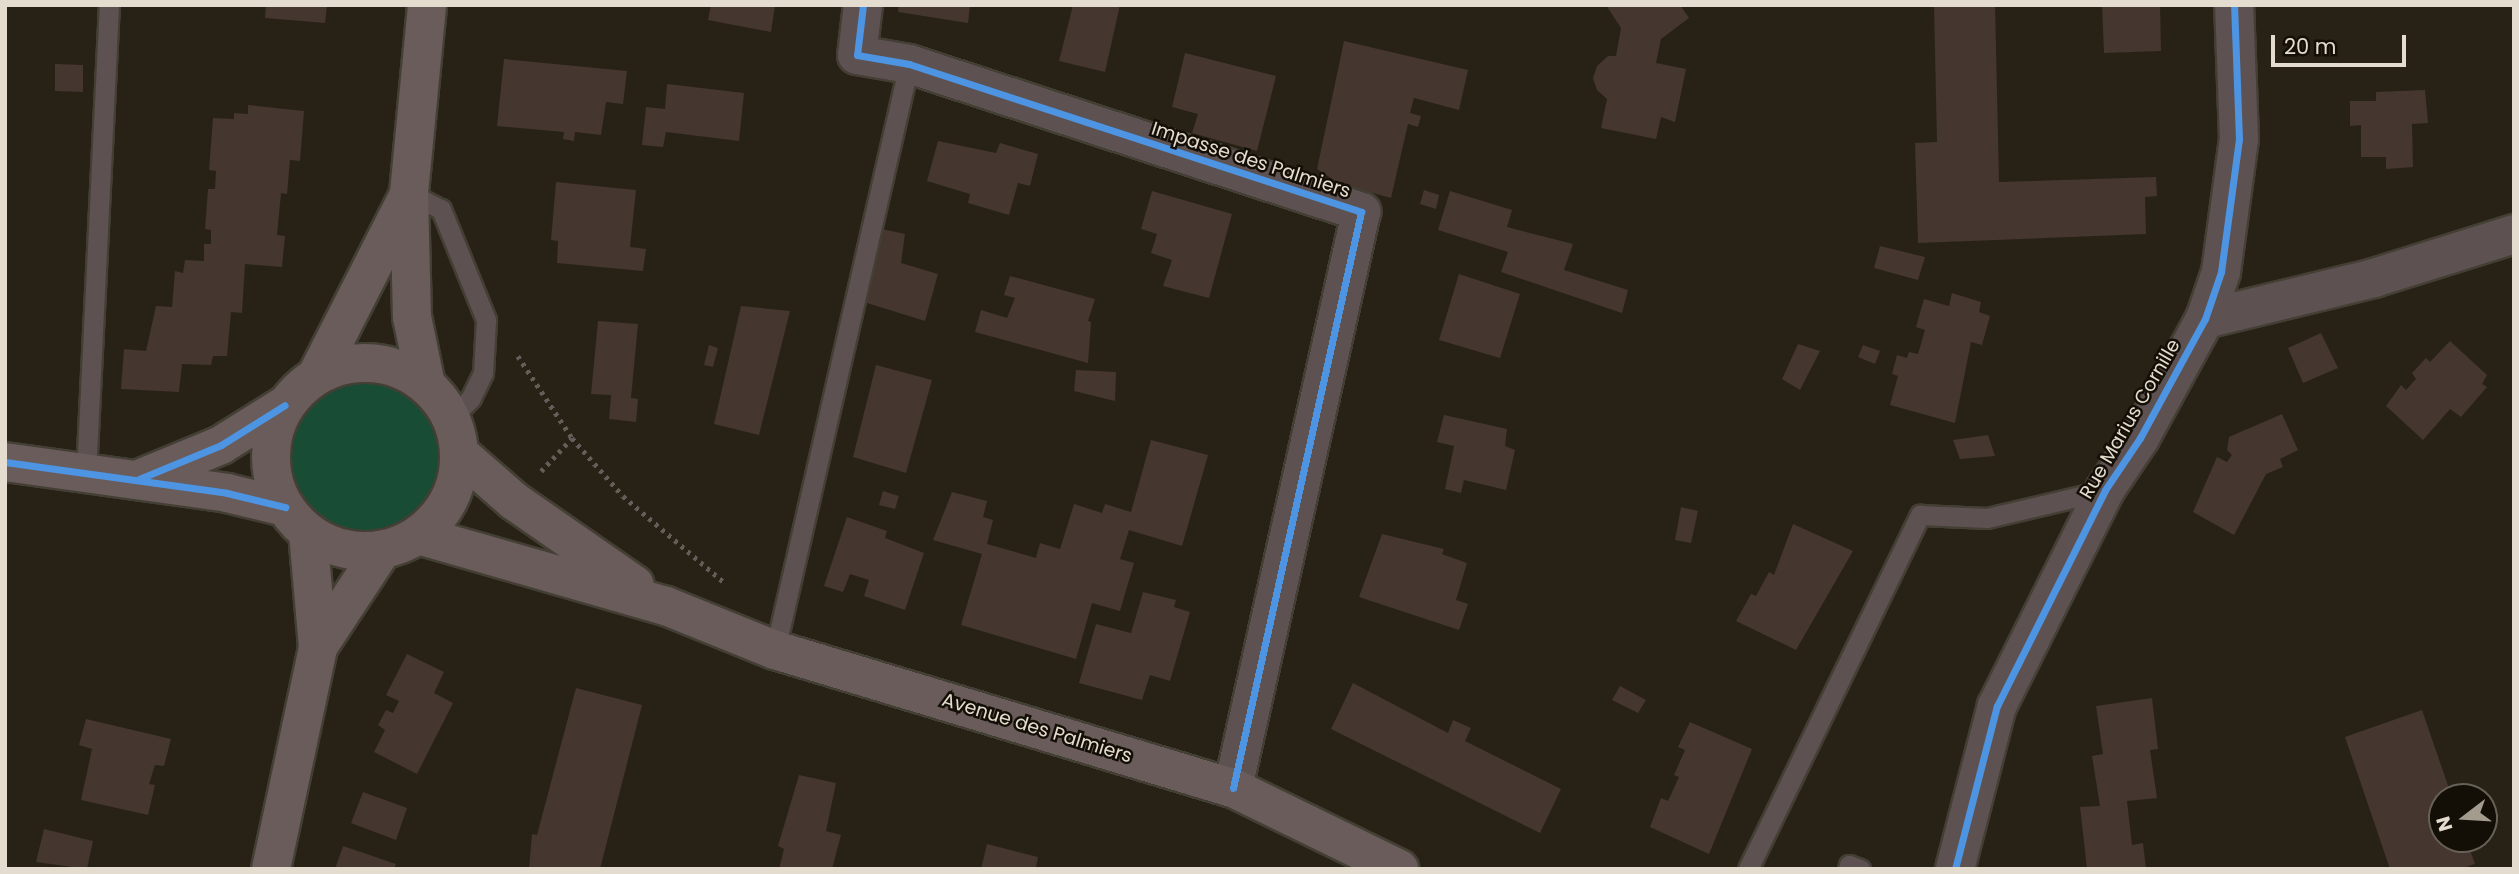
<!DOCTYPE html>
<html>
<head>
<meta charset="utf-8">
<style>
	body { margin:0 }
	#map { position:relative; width:2519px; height:874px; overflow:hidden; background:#282216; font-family:Poppins,sans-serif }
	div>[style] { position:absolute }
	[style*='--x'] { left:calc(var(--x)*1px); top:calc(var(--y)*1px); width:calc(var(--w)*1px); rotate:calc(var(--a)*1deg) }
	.green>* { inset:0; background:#184c34 }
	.round { border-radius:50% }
	.building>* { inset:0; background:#45362f }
	.path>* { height:4.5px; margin-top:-2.25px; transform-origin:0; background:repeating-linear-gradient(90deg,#645d59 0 3.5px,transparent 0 8.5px) }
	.roads { filter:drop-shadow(2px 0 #443f35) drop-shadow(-2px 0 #443f35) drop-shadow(0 2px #443f35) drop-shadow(0 -2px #443f35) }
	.lane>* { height:19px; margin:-9.5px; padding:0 9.5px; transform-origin:9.5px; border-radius:9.5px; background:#5d5251 }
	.street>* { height:38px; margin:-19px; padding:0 19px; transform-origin:19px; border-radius:19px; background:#5d5251 }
	.secondary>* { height:38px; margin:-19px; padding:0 19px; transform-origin:19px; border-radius:19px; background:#695c5a }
	.secondary>.ring { margin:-19px; padding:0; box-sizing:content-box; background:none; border:38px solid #695c5a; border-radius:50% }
	.cycleway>* { height:7px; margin:-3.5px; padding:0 3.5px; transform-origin:3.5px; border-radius:3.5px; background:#4d94e3 }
	span { translate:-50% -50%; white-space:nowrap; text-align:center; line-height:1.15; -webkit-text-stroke:5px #130e06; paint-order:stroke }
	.street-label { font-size:19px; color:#e3dccf }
	.frame { position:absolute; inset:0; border:7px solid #e3dccf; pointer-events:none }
	.north { position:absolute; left:2428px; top:783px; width:70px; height:70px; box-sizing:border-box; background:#130e06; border:2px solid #666056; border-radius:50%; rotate:253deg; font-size:19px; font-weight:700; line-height:28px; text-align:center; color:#e3dccf }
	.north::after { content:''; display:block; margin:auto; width:24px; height:32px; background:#a29b8e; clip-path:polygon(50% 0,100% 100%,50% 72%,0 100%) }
	.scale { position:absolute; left:2271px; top:35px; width:135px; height:32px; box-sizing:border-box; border:4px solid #e3dccf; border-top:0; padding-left:9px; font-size:21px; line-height:24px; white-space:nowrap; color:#e3dccf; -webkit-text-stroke:5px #130e06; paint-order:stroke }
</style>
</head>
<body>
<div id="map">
	<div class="green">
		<div class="round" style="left:271px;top:363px;width:188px;height:188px"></div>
	</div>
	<div class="building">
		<div style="clip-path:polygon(266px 5px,327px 5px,325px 23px,265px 18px)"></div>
		<div style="clip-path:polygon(711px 5px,775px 5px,771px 32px,708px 20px)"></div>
		<div style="clip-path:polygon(899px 5px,970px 5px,968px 23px,898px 12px)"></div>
		<div style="clip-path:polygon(1073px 5px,1120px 5px,1105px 72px,1059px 61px)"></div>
		<div style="clip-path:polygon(1606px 5px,1680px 5px,1689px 18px,1661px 39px,1656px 63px,1686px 69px,1675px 122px,1661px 117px,1656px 139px,1601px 128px,1607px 99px,1597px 90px,1593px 78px,1597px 66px,1608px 56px,1616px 56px,1621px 28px)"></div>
		<div style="clip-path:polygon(1934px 5px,1995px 5px,1999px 182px,2156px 177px,2157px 196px,2145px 197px,2146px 234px,1918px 243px,1915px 143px,1937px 142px)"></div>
		<div style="clip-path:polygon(2102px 5px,2160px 5px,2161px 51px,2104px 53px)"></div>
		<div style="clip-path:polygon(1344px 41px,1468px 70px,1459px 110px,1414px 98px,1410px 113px,1421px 116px,1418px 127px,1408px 124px,1391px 198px,1340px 184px,1317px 169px)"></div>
		<div style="clip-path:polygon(1185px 53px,1276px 76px,1257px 151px,1192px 133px,1198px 114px,1172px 107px)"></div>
		<div style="clip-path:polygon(504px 59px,627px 71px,623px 104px,606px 102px,601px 135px,575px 132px,574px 141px,563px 139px,564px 132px,497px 126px)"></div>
		<div style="clip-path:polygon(55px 64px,83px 65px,83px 92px,55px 91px)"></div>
		<div style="clip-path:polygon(667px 84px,744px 93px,739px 141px,666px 132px,663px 147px,642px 145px,646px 107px,665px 109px)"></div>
		<div style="clip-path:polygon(2425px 90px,2428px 123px,2412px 124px,2413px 167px,2386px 169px,2386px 157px,2361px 157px,2361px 125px,2350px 126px,2350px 101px,2376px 101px,2376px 92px)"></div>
		<div style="clip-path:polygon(248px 105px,304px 111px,300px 161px,290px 160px,287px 194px,281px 193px,277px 235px,285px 236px,282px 267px,245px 264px,242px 313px,231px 312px,227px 356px,213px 356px,211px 365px,182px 364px,179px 392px,121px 389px,124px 349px,146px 351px,156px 306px,172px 307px,175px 271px,183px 273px,185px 260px,204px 261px,204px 244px,211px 244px,211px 230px,205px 229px,208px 189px,215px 189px,216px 171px,209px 170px,213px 118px,234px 119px,234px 113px,248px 114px)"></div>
		<div style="clip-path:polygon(938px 141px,996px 153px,1000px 143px,1038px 154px,1030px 186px,1018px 183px,1009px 215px,968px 203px,970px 194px,927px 181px)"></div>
		<div style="clip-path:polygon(556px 182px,636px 190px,630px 247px,646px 249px,643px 271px,557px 263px,558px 241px,551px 240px)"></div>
		<div style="clip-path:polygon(1424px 190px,1439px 195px,1436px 209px,1420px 204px)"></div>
		<div style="clip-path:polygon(1152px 191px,1232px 214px,1209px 298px,1163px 286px,1172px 260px,1151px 253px,1157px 234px,1141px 229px)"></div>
		<div style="clip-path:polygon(1450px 191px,1512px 210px,1507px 227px,1573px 244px,1564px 270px,1628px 290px,1622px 313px,1501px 272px,1508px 252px,1438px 230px)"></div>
		<div style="clip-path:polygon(882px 229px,905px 234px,901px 263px,938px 274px,925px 321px,867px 303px,864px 295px)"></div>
		<div style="clip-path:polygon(1880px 246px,1925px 257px,1918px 280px,1874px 268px)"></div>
		<div style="clip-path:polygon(1459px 274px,1520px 294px,1500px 358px,1439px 340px)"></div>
		<div style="clip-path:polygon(1010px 276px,1095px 299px,1088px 321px,1091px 322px,1088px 363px,975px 332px,981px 310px,1007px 318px,1015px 298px,1004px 295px)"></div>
		<div style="clip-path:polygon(1952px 293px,1981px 302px,1979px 312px,1990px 316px,1982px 345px,1971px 342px,1955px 423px,1890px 405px,1898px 376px,1892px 374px,1897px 355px,1907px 358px,1909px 352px,1918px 354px,1925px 330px,1916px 327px,1924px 299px,1949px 306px)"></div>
		<div style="clip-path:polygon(741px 306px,790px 311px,759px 435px,714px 424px)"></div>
		<div style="clip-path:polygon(598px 321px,638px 324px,631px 398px,638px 399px,636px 422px,609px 419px,611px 395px,591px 394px)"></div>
		<div style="clip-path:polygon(2321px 333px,2338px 368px,2303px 383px,2288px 348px)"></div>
		<div style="clip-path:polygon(2450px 341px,2487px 375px,2482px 384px,2487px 387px,2461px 417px,2450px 409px,2423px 440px,2386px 406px,2401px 385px,2406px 390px,2416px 379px,2412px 373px,2426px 358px,2430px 362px)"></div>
		<div style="clip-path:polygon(1798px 344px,1820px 351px,1800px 390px,1782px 379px)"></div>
		<div style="clip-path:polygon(709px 345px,718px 348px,713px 367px,704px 365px)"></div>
		<div style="clip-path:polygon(1863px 345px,1880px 351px,1875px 364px,1858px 357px)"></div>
		<div style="clip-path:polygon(876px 365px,932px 380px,906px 473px,853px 457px)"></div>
		<div style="clip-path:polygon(1076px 370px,1116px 372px,1115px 401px,1074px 391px)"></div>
		<div style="clip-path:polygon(2282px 414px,2298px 450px,2280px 459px,2283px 467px,2266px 474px,2234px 535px,2193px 512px,2217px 457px,2227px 462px,2232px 455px,2227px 450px,2229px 437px)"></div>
		<div style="clip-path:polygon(1444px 415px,1507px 429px,1505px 446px,1515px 450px,1506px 490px,1464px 480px,1461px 493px,1445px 489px,1454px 446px,1437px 442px)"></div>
		<div style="clip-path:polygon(1988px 435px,1995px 456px,1960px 459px,1953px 440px)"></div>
		<div style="clip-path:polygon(1151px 440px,1208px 455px,1182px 546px,1129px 530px,1120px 559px,1134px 563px,1120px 611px,1092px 603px,1076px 659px,961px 625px,982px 554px,933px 540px,952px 492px,987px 501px,983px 517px,993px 520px,987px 544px,1036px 558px,1040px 543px,1060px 549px,1074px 504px,1102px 513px,1105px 504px,1131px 512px)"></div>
		<div style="clip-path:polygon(883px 491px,899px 496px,895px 509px,879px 505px)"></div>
		<div style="clip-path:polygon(1681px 507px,1698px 511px,1691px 543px,1675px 540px)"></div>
		<div style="clip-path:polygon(847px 517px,887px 531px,885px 538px,924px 553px,905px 610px,864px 596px,869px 580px,850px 574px,843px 592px,824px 586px)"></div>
		<div style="clip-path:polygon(1793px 524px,1853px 551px,1796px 650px,1736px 621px,1751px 594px,1756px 596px,1769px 572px,1774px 575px)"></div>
		<div style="clip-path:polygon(1382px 534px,1444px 549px,1442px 554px,1467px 563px,1456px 600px,1468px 604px,1459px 630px,1359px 597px)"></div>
		<div style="clip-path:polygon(1143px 592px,1176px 600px,1174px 607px,1190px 612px,1170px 681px,1150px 675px,1142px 700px,1079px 683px,1096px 624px,1131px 633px)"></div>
		<div style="clip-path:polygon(407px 654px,444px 672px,434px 693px,453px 703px,417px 774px,374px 752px,385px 730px,378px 725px,386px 710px,393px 713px,399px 701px,386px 695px)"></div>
		<div style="clip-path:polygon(1353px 683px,1448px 733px,1453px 720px,1471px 728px,1465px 741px,1561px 789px,1540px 833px,1331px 729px)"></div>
		<div style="clip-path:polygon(1620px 686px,1646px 700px,1638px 713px,1612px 700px)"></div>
		<div style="clip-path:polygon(576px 688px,642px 705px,600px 869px,529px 869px,532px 834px,537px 835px)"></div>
		<div style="clip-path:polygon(2152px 698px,2158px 749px,2150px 750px,2157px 798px,2127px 801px,2132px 845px,2143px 843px,2146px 869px,2087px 869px,2080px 807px,2100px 806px,2092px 756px,2103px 754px,2096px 706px)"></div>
		<div style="clip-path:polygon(2422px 710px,2452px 797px,2442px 797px,2442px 839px,2466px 839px,2475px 864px,2460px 869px,2390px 869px,2345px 737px)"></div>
		<div style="clip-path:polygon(86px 719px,171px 739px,164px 766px,155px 765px,149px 784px,155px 785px,148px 815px,81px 800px,92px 749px,79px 745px)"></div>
		<div style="clip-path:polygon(1690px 722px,1752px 749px,1709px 854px,1650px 827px,1661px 798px,1668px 801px,1679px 777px,1674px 775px,1685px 750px,1678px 747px)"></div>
		<div style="clip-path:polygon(799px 775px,836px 783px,826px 831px,841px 835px,832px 869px,779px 869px,784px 849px,778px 846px)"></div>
		<div style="clip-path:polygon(363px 792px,407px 808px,396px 840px,351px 823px)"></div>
		<div style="clip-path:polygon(44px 829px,93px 841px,87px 869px,36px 862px)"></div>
		<div style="clip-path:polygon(987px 844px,1038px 857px,1036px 867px,1041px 869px,981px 869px)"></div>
		<div style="clip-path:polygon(343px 846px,396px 864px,394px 869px,335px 869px)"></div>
	</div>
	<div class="path">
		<div style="--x:518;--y:356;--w:98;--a:56.6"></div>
		<div style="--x:572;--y:438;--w:77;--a:48.7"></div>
		<div style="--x:623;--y:496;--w:134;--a:40.5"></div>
		<div style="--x:541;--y:471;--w:45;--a:-46.8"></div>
	</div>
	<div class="roads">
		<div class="lane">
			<div style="--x:409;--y:193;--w:36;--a:27"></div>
			<div style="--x:441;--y:209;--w:120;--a:67.9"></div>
			<div style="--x:486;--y:320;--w:53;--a:93.2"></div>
			<div style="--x:483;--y:373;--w:28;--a:116"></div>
			<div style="--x:471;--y:398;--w:28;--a:135"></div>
			<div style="--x:86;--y:474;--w:470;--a:-87.2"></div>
			<div style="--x:775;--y:650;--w:601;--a:-77.12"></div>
			<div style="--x:1748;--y:869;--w:394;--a:-64.1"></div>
			<div style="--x:1920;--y:515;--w:67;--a:2.6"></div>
			<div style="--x:1987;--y:518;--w:118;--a:-13.2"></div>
			<div style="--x:1848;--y:869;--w:4;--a:-76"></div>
			<div style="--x:1849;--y:865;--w:12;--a:20"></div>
		</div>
		<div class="street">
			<div style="--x:863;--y:5;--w:50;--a:96.8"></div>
			<div style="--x:857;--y:55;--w:53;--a:9.8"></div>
			<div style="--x:909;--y:64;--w:476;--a:18.1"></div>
			<div style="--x:1361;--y:212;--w:590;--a:102.53"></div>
			<div style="--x:2205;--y:319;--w:174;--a:-13.6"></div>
			<div style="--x:2374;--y:278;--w:147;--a:-17.4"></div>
			<div style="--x:1955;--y:869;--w:168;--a:-75.6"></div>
			<div style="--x:1997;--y:706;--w:241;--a:-63.4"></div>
			<div style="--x:2105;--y:490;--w:63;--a:-56.1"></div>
			<div style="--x:2140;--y:438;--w:136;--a:-61.4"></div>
			<div style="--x:2205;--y:319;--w:50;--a:-71.2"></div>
			<div style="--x:2221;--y:272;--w:134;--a:-82.3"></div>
			<div style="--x:2239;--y:139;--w:134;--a:-92.1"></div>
		</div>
		<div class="secondary">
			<div class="ring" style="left:271px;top:363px;width:150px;height:150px"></div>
			<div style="--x:317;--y:375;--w:199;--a:-63"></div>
			<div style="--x:426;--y:385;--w:69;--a:-101.6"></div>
			<div style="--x:412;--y:317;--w:124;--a:-91.4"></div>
			<div style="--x:409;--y:193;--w:189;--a:-84.5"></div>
			<div style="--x:459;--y:453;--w:73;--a:41.1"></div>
			<div style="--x:514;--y:501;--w:147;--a:34.8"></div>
			<div style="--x:5;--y:462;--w:224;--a:7.9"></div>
			<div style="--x:227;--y:493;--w:60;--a:13.6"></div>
			<div style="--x:139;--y:479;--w:89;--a:-22.5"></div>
			<div style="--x:221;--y:445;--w:75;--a:-32"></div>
			<div style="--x:418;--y:535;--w:258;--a:16"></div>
			<div style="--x:666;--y:606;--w:118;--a:22"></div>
			<div style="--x:775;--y:650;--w:478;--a:16.8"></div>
			<div style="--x:1233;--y:788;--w:185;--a:26"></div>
			<div style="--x:318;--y:647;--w:116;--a:-56.6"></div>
			<div style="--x:271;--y:869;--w:227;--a:-78"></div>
			<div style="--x:318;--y:647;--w:115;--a:-95"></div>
		</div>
	</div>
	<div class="cycleway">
		<div style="--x:863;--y:5;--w:50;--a:96.8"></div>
		<div style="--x:857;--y:55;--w:53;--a:9.8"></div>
		<div style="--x:909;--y:64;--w:476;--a:18.1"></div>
		<div style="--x:1361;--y:212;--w:590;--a:102.53"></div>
		<div style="--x:5;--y:462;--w:224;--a:7.9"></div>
		<div style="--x:227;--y:493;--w:60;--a:13.6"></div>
		<div style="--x:139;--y:479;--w:89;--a:-22.5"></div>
		<div style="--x:221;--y:445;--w:75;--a:-32"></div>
		<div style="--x:1955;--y:869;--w:168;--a:-75.6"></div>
		<div style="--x:1997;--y:706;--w:241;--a:-63.4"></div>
		<div style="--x:2105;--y:490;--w:63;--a:-56.1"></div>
		<div style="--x:2140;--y:438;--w:136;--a:-61.4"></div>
		<div style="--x:2205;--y:319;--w:50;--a:-71.2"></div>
		<div style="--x:2221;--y:272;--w:134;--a:-82.3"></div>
		<div style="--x:2239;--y:139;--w:134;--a:-92.1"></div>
	</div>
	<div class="street-label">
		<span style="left:1251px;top:160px;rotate:18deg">Impasse des Palmiers</span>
		<span style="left:2130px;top:419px;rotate:-60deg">Rue Marius Cornille</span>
		<span style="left:1037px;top:728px;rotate:17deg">Avenue des Palmiers</span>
	</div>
	<div class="frame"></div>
	<div class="north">N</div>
	<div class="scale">20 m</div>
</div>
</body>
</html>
